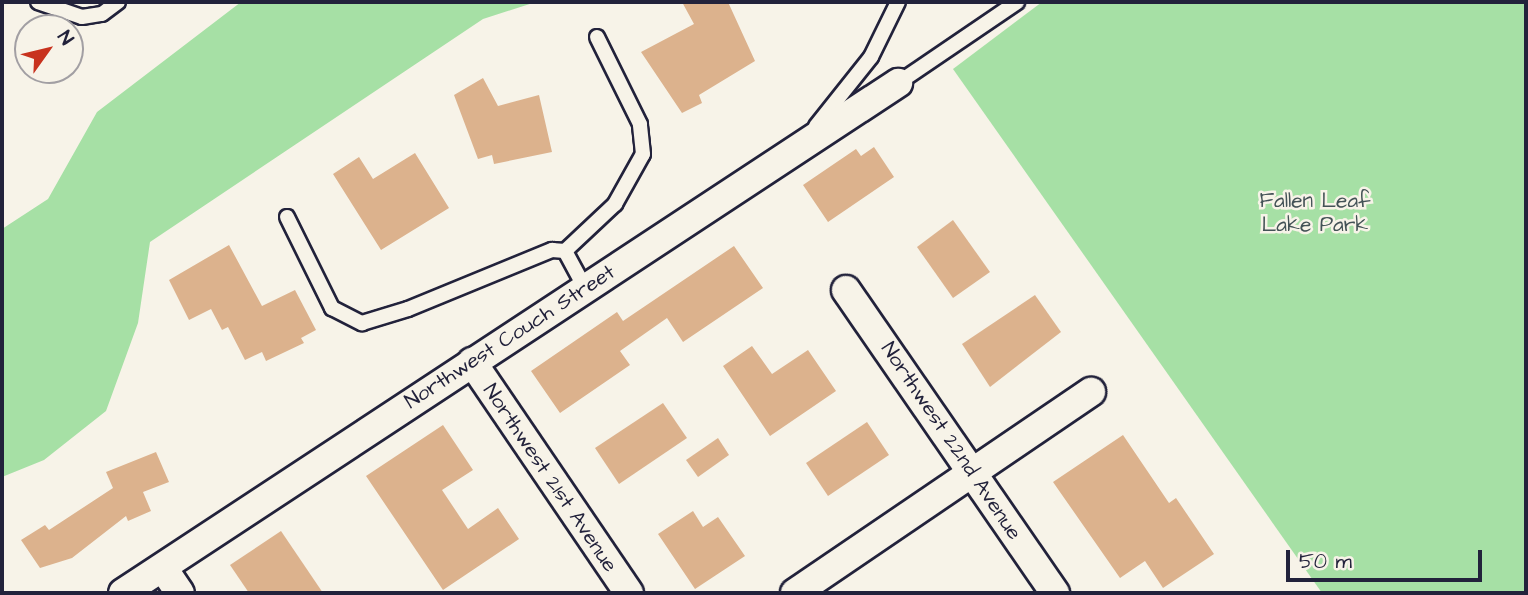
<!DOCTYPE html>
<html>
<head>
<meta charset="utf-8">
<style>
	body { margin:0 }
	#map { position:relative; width:1528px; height:595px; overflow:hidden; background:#f7f3e8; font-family:"Architects Daughter",sans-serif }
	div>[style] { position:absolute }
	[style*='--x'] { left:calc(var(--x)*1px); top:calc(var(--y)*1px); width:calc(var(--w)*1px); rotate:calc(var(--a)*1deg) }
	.green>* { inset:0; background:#a6e0a5 }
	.building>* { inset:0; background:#dcb28d }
	.roads { filter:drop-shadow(2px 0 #22223b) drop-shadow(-2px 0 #22223b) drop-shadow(0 2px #22223b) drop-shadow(0 -2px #22223b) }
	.service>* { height:14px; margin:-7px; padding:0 7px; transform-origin:7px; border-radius:7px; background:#f7f3e8 }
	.minor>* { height:28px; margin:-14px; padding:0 14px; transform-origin:14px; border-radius:14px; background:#f7f3e8 }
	span { translate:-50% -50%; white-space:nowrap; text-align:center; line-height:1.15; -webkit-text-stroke:5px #f7f3e8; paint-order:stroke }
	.park-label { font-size:21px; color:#435256 }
	.street-label { font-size:21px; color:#22223b }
	.frame { position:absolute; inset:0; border:4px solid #22223b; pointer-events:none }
	.north { position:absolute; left:14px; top:14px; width:70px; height:70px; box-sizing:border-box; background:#f7f3e8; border:2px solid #a29fa3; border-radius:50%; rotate:56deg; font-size:19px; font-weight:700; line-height:28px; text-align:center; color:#22223b }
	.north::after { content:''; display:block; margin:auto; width:24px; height:32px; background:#c8321e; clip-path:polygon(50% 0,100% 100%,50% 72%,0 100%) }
	.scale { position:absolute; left:1286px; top:550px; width:196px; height:32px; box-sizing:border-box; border:4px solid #22223b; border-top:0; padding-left:9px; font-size:21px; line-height:24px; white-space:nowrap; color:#22223b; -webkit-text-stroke:5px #f7f3e8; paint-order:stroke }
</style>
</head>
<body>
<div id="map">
	<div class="green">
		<div style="clip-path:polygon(241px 2px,536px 2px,483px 19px,150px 242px,138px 323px,106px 411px,44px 460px,2px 477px,2px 229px,48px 199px,97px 112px)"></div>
		<div style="clip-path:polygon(1042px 2px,1526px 2px,1526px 593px,1322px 593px,953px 69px)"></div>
	</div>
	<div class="building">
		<div style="clip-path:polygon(682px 2px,728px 2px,755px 61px,699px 95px,702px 103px,682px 113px,641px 52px,694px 24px)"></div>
		<div style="clip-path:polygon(483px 78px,498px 106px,539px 95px,552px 152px,494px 164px,492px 155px,478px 159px,454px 95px)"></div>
		<div style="clip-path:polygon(874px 147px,894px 177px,828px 222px,803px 185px,856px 149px,861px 156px)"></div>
		<div style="clip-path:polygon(415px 153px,449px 208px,381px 250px,333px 174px,359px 157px,373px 179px)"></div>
		<div style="clip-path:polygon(953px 220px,990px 272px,953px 298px,917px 247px)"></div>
		<div style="clip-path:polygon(229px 245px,262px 306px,295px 290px,316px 330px,301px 338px,304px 343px,266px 361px,262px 352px,245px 360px,228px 327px,222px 330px,211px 309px,189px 320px,169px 280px)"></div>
		<div style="clip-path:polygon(734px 246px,763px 288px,683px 342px,667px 318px,620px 351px,630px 365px,560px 413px,531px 371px,617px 312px,623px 321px)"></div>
		<div style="clip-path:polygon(1035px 295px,1061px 332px,990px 387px,962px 344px)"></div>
		<div style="clip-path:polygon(752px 346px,772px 374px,808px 350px,836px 391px,770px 436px,723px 366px)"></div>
		<div style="clip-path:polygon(663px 403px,687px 438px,619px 484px,595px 448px)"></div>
		<div style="clip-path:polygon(867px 422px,889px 455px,828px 496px,806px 463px)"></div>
		<div style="clip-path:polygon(443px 425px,473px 470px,442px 490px,468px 529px,498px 508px,519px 539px,443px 590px,366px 476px)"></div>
		<div style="clip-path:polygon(1123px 435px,1169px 503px,1176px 498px,1214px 554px,1163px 588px,1145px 561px,1120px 578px,1053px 482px)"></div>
		<div style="clip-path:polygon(718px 438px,729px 455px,698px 477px,686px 460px)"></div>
		<div style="clip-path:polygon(156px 452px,169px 482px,143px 492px,151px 511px,128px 521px,126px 516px,72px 558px,40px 568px,21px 540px,45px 525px,49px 530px,113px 488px,106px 472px)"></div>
		<div style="clip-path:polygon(693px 511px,703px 527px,718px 517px,745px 556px,695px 589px,658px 534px)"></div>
		<div style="clip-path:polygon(281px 531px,323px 593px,249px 593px,230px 565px)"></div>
	</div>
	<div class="roads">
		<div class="service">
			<div style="--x:38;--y:2;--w:46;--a:18.8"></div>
			<div style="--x:82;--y:17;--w:20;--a:-9"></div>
			<div style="--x:102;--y:14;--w:20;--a:-37"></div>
			<div style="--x:898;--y:83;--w:144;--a:-34.2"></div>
			<div style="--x:816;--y:126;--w:88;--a:-51.4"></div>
			<div style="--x:871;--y:57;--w:61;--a:-63.9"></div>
			<div style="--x:287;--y:217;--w:102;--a:63.7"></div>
			<div style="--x:332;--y:308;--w:34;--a:27"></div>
			<div style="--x:362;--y:323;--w:48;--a:-16.9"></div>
			<div style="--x:408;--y:309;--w:156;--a:-22.3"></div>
			<div style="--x:552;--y:250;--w:13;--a:4"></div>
			<div style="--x:565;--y:251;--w:42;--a:61.6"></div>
			<div style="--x:565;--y:251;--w:69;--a:-43.2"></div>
			<div style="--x:615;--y:204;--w:57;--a:-60.8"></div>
			<div style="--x:643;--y:154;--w:30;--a:-96"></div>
			<div style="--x:640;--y:124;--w:97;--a:-116.3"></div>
		</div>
		<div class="minor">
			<div style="--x:846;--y:290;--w:368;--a:55.4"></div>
			<div style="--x:472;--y:362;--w:279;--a:55.8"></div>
			<div style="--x:163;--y:568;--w:30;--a:56"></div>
			<div style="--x:123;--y:593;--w:928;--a:-33.35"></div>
			<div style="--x:795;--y:593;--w:358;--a:-34.2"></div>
		</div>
	</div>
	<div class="park-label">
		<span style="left:1315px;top:213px">Fallen Leaf<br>Lake Park</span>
	</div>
	<div class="street-label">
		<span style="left:510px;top:337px;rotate:-33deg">Northwest Couch Street</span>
		<span style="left:951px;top:441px;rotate:56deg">Northwest 22nd Avenue</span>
		<span style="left:550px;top:478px;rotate:56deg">Northwest 21st Avenue</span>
	</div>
	<div class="frame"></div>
	<div class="north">N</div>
	<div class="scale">50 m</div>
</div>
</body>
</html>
